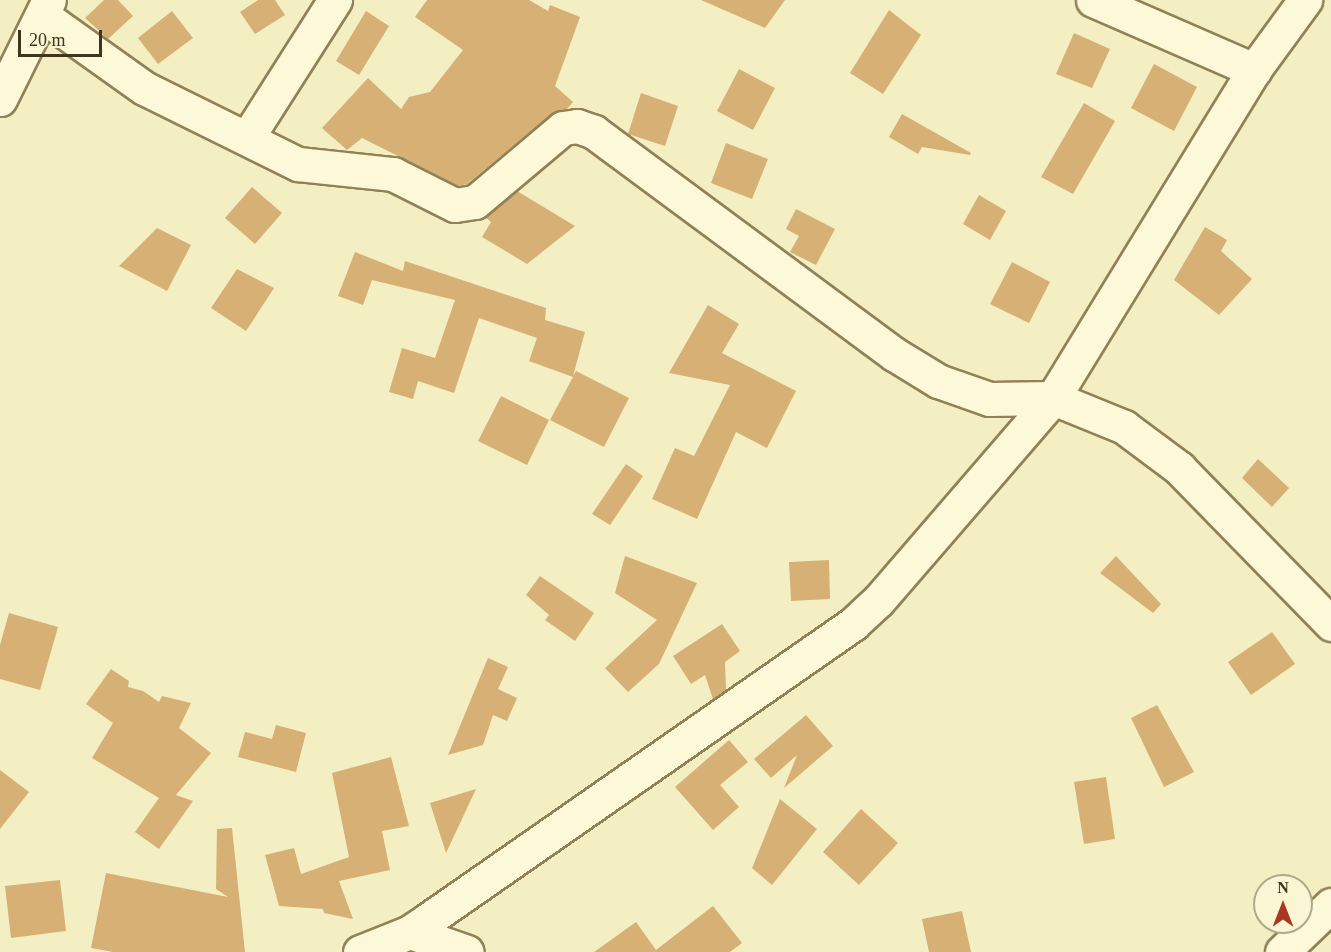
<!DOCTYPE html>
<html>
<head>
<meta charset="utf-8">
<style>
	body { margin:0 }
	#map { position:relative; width:1331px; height:952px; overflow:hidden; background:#f4efc3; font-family:Georgia,serif }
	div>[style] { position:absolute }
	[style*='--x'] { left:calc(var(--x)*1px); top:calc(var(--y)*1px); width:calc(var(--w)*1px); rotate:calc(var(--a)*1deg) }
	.building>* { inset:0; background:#d6b074 }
	.roads { filter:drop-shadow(2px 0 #918157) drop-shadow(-2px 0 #918157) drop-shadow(0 2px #918157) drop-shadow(0 -2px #918157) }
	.minor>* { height:33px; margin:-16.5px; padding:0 16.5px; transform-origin:16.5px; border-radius:16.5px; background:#fdf9d8 }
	span { translate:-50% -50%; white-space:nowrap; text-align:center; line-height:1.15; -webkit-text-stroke:4.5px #faf6d4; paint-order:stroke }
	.north { position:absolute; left:1253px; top:874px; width:60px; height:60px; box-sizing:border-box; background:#faf6d4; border:2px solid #afa88b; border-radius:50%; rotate:0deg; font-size:16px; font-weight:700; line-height:24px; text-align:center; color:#3f341d }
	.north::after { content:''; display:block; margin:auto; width:21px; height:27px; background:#a8381f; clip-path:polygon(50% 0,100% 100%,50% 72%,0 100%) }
	.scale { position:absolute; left:18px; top:30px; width:84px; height:27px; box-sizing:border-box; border:3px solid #3f341d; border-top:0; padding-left:8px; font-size:18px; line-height:21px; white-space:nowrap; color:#3f341d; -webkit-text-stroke:4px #faf6d4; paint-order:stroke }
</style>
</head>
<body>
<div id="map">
	<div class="building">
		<div style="clip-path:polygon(104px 0,118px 0,133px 16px,108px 39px,85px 18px)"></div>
		<div style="clip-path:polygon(258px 0,275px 0,285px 15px,255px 34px,240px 12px)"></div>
		<div style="clip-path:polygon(427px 0,529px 0,548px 11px,550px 5px,580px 17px,555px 86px,573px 102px,567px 109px,551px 114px,467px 184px,458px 186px,362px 138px,347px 150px,322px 128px,368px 78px,401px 109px,409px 97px,430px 92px,463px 50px,415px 17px)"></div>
		<div style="clip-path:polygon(701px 0,785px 0,765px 28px)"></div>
		<div style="clip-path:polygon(889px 10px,921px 35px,883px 94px,850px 73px)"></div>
		<div style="clip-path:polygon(172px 11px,193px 38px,158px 64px,138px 38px)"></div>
		<div style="clip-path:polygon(366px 11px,389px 26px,359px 75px,336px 61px)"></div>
		<div style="clip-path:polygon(1074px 33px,1110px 49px,1092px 88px,1056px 74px)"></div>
		<div style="clip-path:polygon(1154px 64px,1197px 87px,1174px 131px,1131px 108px)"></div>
		<div style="clip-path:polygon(739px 69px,775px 88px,753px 130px,717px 111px)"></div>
		<div style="clip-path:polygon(641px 93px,678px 106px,665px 146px,628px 134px)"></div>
		<div style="clip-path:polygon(1084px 103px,1115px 121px,1073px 194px,1041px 177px)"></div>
		<div style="clip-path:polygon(902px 114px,971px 153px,970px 155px,922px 147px,918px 154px,889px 137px)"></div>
		<div style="clip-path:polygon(726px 143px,768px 159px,752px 199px,711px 183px)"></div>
		<div style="clip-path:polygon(252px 187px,282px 213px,255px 244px,225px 218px)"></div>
		<div style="clip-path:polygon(517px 191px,575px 226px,527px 264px,482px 237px,491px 222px,485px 217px)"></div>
		<div style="clip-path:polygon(979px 195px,1006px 211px,990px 240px,963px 224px)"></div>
		<div style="clip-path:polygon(796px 209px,835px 229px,816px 265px,790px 252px,799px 236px,786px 229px)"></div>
		<div style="clip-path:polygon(1205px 227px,1227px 240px,1221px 251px,1252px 279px,1219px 315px,1174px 280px)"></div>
		<div style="clip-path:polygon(157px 228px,191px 245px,167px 291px,119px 266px)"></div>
		<div style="clip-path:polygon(355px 252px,403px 271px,405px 261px,546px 308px,545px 320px,585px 332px,573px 376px,576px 371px,629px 398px,604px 447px,550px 420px,573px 377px,529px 361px,537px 338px,479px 318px,454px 393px,418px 381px,413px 399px,389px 392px,402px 348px,435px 358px,455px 300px,372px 280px,363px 305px,338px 296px)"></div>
		<div style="clip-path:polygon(1012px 262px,1050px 282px,1029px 323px,990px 304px)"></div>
		<div style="clip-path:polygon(237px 269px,274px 288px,246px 331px,211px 308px)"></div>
		<div style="clip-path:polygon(708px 305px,739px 324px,722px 353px,796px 391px,767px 448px,736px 432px,697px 519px,652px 499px,675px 448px,694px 456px,730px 385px,669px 373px)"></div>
		<div style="clip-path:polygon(501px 396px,549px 420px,527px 465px,478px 441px)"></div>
		<div style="clip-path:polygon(1258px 459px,1289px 488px,1272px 507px,1242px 478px)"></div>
		<div style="clip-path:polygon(626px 464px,643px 476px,610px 525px,592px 514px)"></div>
		<div style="clip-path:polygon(625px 556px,697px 583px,659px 664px,628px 692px,605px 668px,657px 620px,615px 593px)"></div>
		<div style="clip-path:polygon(1116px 556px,1161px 604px,1153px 613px,1100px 573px)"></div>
		<div style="clip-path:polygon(829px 560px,830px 599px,791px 601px,789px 562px)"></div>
		<div style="clip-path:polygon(540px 576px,594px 613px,575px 641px,545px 620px,549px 615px,526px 595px)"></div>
		<div style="clip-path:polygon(9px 613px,58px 627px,40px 690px,0 679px,0 645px)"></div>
		<div style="clip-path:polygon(722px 624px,740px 651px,725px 662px,726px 690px,713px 699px,705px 675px,691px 684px,673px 656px)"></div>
		<div style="clip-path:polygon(1272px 632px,1295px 664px,1251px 695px,1228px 662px)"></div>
		<div style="clip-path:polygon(488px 658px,508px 667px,498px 689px,517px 698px,507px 721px,493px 715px,483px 745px,448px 755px)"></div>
		<div style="clip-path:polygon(111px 669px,129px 681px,128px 687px,143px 691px,159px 702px,162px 696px,191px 703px,179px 728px,211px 753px,176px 795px,193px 801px,159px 849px,135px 832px,159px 798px,92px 758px,113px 723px,86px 704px)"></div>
		<div style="clip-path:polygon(1157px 705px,1194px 772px,1164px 787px,1131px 718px)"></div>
		<div style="clip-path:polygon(806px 715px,833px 746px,784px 788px,797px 755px,771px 778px,754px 759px)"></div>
		<div style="clip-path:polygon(276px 725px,306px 733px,296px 772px,238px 757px,245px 732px,272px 739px)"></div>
		<div style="clip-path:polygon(729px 740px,748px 762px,720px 785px,739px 807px,713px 830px,675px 787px)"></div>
		<div style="clip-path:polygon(391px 757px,409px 826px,382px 831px,390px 870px,339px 881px,353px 919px,324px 913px,323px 909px,279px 906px,265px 855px,294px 848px,301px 874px,349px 857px,332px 773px)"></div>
		<div style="clip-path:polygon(0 770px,29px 792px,0 829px)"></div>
		<div style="clip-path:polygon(1106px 777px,1115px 839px,1084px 844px,1074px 782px)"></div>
		<div style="clip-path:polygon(476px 789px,446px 853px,430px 803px)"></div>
		<div style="clip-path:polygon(780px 799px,817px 829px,772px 885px,752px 868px)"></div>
		<div style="clip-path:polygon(861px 809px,898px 843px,859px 885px,823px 852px)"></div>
		<div style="clip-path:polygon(232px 828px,245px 952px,113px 952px,91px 948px,106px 873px,228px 897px,216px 889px,217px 829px)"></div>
		<div style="clip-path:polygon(60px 880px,66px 931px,11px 938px,5px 886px)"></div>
		<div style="clip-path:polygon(713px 906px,742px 943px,730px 952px,594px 952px,636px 922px,656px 950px)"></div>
		<div style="clip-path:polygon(962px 911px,971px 952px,929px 952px,922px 919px)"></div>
	</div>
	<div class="roads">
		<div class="minor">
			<div style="--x:1093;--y:0;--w:176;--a:23.5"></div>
			<div style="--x:43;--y:16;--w:124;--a:35.5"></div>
			<div style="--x:144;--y:88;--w:172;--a:26.3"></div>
			<div style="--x:298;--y:164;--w:96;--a:6"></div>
			<div style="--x:393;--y:174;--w:69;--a:26.6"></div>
			<div style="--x:455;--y:205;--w:20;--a:-9"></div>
			<div style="--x:475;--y:202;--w:115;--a:-40.1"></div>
			<div style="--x:563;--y:128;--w:14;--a:-8"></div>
			<div style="--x:577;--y:126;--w:18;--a:19"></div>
			<div style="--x:594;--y:132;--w:373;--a:36.5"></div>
			<div style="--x:894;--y:354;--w:52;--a:31.5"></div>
			<div style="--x:938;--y:381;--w:54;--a:19.4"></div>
			<div style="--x:989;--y:399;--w:64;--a:-0.9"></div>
			<div style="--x:1053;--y:398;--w:77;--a:22.2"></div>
			<div style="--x:1124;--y:427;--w:69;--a:36.7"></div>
			<div style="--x:1179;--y:468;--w:218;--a:45.7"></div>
			<div style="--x:0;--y:99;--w:110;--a:-63.7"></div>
			<div style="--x:247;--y:138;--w:164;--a:-57.5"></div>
			<div style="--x:410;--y:932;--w:60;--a:19.3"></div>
			<div style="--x:360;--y:952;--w:54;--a:-21.8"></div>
			<div style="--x:410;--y:932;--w:23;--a:-34"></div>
			<div style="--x:429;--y:919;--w:517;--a:-34.83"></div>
			<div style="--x:853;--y:624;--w:34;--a:-43"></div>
			<div style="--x:878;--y:601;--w:268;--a:-49.2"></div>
			<div style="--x:1053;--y:398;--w:385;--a:-58.5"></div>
			<div style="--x:1254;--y:70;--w:87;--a:-53.9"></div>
			<div style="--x:1282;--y:952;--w:68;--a:-43.8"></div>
		</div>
	</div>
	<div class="north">N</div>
	<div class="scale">20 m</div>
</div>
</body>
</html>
